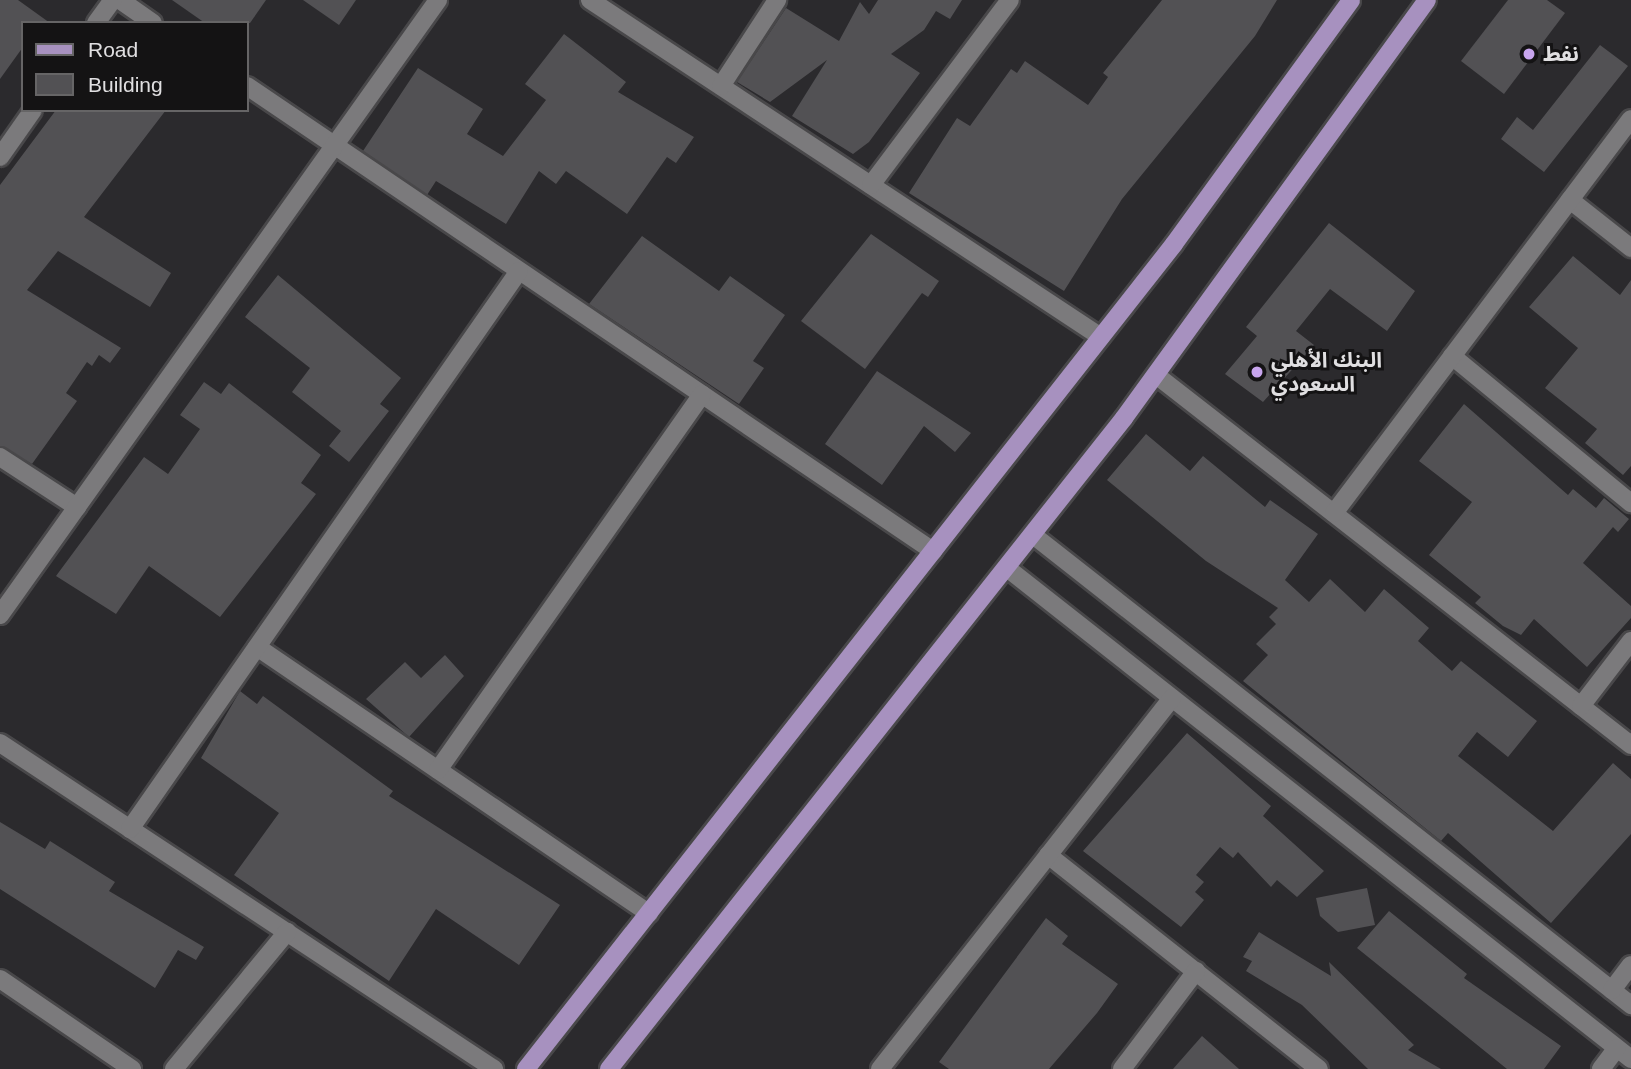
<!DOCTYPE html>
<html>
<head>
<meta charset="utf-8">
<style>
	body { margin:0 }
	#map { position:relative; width:1631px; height:1069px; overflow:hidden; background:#2b2a2d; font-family:Arial,"Noto Sans Arabic",sans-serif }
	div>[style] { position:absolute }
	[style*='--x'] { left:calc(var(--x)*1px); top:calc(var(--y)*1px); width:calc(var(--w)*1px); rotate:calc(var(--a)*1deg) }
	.building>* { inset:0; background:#525154 }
	.roads { filter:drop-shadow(2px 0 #49484a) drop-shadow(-2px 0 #49484a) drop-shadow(0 2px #49484a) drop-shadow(0 -2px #49484a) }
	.minor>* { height:18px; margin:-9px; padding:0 9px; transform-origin:9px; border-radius:9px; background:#7b7a7c }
	.major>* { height:18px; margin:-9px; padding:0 9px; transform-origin:9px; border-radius:9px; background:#a791bf }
	.dots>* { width:19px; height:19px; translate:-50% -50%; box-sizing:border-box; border:4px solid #141314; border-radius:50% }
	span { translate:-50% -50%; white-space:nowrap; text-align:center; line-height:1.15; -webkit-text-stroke:6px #141314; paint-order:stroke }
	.poi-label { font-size:21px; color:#e0dfe1; font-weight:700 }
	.left { translate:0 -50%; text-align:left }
	.legend { position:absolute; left:21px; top:21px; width:228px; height:91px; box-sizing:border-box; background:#141314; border:2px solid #666566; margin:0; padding:9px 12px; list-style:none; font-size:21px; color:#e0dfe1 }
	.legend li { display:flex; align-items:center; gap:14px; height:35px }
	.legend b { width:35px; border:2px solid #666566 }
</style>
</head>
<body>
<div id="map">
	<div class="building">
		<div style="clip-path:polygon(0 0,18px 0,50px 23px,23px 23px,23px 47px,0 79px)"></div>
		<div style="clip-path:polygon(172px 0,266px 0,250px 23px,205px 23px)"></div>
		<div style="clip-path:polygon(303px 0,356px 0,339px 25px)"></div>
		<div style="clip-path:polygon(878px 0,962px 0,950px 19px,936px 11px,924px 30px,891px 54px,920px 73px,869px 142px,853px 154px,792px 116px,827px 60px,770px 102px,737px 82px,786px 8px,839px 41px,860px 2px,869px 14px)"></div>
		<div style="clip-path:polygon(1162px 0,1277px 0,1255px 36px,1122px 199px,1064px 291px,909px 193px,957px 118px,970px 126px,1011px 69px,1017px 73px,1025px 61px,1088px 105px,1108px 77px,1103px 73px)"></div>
		<div style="clip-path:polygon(1508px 0,1547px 0,1565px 13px,1504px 94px,1461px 61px)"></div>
		<div style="clip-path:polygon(564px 34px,626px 82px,618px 92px,694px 137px,676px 163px,667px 157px,627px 214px,566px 171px,556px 184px,539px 171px,506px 224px,436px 181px,427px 195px,363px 151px,418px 68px,483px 109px,467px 134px,503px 156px,546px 100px,525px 84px)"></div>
		<div style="clip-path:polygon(1600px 45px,1628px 66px,1544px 172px,1501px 139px,1517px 117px,1533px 130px)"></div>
		<div style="clip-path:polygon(56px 110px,166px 110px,84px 217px,171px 273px,150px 307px,58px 251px,27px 290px,121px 348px,110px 363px,99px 355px,92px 366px,87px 362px,66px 393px,77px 401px,32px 464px,0 446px,0 185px)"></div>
		<div style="clip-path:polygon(1329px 223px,1415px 291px,1387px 331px,1330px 289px,1296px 331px,1314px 345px,1263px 402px,1225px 374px,1257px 336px,1246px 327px)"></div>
		<div style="clip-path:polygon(871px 234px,939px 281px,928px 297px,922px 293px,865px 369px,801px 321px)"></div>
		<div style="clip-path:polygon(642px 236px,719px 291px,730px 276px,785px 315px,753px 361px,764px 368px,739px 404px,589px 304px)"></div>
		<div style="clip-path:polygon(1573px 256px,1620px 295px,1631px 280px,1631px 466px,1623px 475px,1585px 443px,1597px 429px,1545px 388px,1578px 348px,1529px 307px)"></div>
		<div style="clip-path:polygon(278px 275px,401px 378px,380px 404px,389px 411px,349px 462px,329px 446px,341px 431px,292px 392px,310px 368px,245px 317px)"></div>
		<div style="clip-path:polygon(877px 371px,971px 433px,955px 452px,924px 426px,882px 485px,825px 444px)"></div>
		<div style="clip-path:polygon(204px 382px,221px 394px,229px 383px,321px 455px,301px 483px,316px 494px,220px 617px,149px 566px,116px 614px,56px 576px,144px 457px,168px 474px,200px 429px,180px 415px)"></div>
		<div style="clip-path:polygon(1464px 404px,1568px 495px,1573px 489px,1596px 508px,1604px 498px,1629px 519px,1618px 532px,1613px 527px,1583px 563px,1631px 606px,1631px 618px,1587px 667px,1534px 619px,1521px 635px,1503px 626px,1475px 603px,1481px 597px,1429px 555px,1472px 502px,1419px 461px)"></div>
		<div style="clip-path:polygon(1146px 434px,1190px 471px,1203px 456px,1265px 507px,1270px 500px,1318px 534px,1285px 580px,1309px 602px,1330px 579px,1365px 612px,1384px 589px,1429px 628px,1418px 641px,1452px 671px,1461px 661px,1537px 721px,1508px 757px,1477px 732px,1458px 756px,1553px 831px,1613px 763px,1631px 779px,1631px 834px,1551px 923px,1448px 833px,1441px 841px,1243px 681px,1268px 655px,1256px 644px,1276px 624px,1269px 617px,1278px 608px,1206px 561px,1107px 480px)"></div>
		<div style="clip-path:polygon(445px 655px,464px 676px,409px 737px,366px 699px,405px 662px,421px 678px)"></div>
		<div style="clip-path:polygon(240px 691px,257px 704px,263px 696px,393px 791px,389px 796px,560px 905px,519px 965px,436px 909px,389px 981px,234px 875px,279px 813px,201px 758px)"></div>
		<div style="clip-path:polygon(1187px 733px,1271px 806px,1263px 816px,1324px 871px,1297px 897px,1277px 880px,1271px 887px,1238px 852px,1233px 858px,1220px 847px,1196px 875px,1204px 882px,1195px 892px,1204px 900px,1181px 927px,1083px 851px)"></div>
		<div style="clip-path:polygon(0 822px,45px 849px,50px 841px,115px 882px,109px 891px,204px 947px,196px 960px,178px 950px,155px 988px,0 889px)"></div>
		<div style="clip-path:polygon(1367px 888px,1375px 925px,1338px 932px,1320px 916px,1316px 898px)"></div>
		<div style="clip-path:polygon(1389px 911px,1467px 974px,1464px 978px,1561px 1046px,1544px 1069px,1507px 1069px,1357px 948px)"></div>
		<div style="clip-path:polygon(1046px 918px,1068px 936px,1062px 944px,1118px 984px,1097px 1013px,1049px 1069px,949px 1069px,939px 1062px)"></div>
		<div style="clip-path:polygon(1259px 932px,1331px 976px,1329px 962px,1414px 1045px,1408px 1050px,1441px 1069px,1368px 1069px,1302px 1005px,1246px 971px,1252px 961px,1243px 957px)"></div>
		<div style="clip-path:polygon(1202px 1036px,1239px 1069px,1173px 1069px)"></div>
	</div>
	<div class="roads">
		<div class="minor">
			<div style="--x:120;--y:0;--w:40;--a:34.9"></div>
			<div style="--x:590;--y:0;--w:612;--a:33.4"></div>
			<div style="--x:96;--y:23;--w:29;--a:-54"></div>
			<div style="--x:247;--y:86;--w:829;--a:34.13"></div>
			<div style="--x:721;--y:86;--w:103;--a:-56.9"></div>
			<div style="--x:0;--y:157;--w:57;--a:-54.9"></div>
			<div style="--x:871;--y:185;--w:231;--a:-53.1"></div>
			<div style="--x:1570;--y:200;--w:78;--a:38.2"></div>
			<div style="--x:1452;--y:356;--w:232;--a:39.4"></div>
			<div style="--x:1156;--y:375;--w:602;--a:37.92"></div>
			<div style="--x:0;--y:457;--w:92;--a:33"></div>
			<div style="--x:1334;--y:513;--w:493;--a:-53"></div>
			<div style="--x:1033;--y:535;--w:761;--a:38.17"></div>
			<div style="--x:1007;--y:568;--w:794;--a:38.2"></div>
			<div style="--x:0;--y:615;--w:755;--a:-54.54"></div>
			<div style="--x:257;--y:647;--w:474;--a:34.2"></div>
			<div style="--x:1581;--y:706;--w:82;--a:-52.4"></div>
			<div style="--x:0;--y:743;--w:592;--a:33.42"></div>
			<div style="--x:438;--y:770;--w:459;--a:-54.9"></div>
			<div style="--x:130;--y:829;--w:680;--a:-55.12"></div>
			<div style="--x:1048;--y:855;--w:345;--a:38.3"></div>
			<div style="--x:0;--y:979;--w:160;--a:34.3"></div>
			<div style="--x:1612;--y:990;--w:31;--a:-53"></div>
			<div style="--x:174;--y:1069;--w:178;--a:-50.5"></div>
			<div style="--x:880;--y:1069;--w:472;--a:-51.8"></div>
			<div style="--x:1122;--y:1069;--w:123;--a:-52.9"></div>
			<div style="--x:1601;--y:1069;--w:26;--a:-53"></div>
		</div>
		<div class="major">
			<div style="--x:526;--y:1069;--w:1049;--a:-51.85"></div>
			<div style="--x:1174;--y:244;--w:301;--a:-54"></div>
			<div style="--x:609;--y:1069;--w:830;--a:-51.65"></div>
			<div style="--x:1124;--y:418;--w:516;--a:-54.06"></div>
		</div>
	</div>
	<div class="dots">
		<div style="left:1529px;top:54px;background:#c8a5ee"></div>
		<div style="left:1257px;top:372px;background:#c8a5ee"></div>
	</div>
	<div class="poi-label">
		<span class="left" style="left:1543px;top:54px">نفط</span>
		<span class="left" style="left:1271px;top:372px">البنك الأهلي<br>السعودي</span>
	</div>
	<ul class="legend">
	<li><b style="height:9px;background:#a791bf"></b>Road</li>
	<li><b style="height:19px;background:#525154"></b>Building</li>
	</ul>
</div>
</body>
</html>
